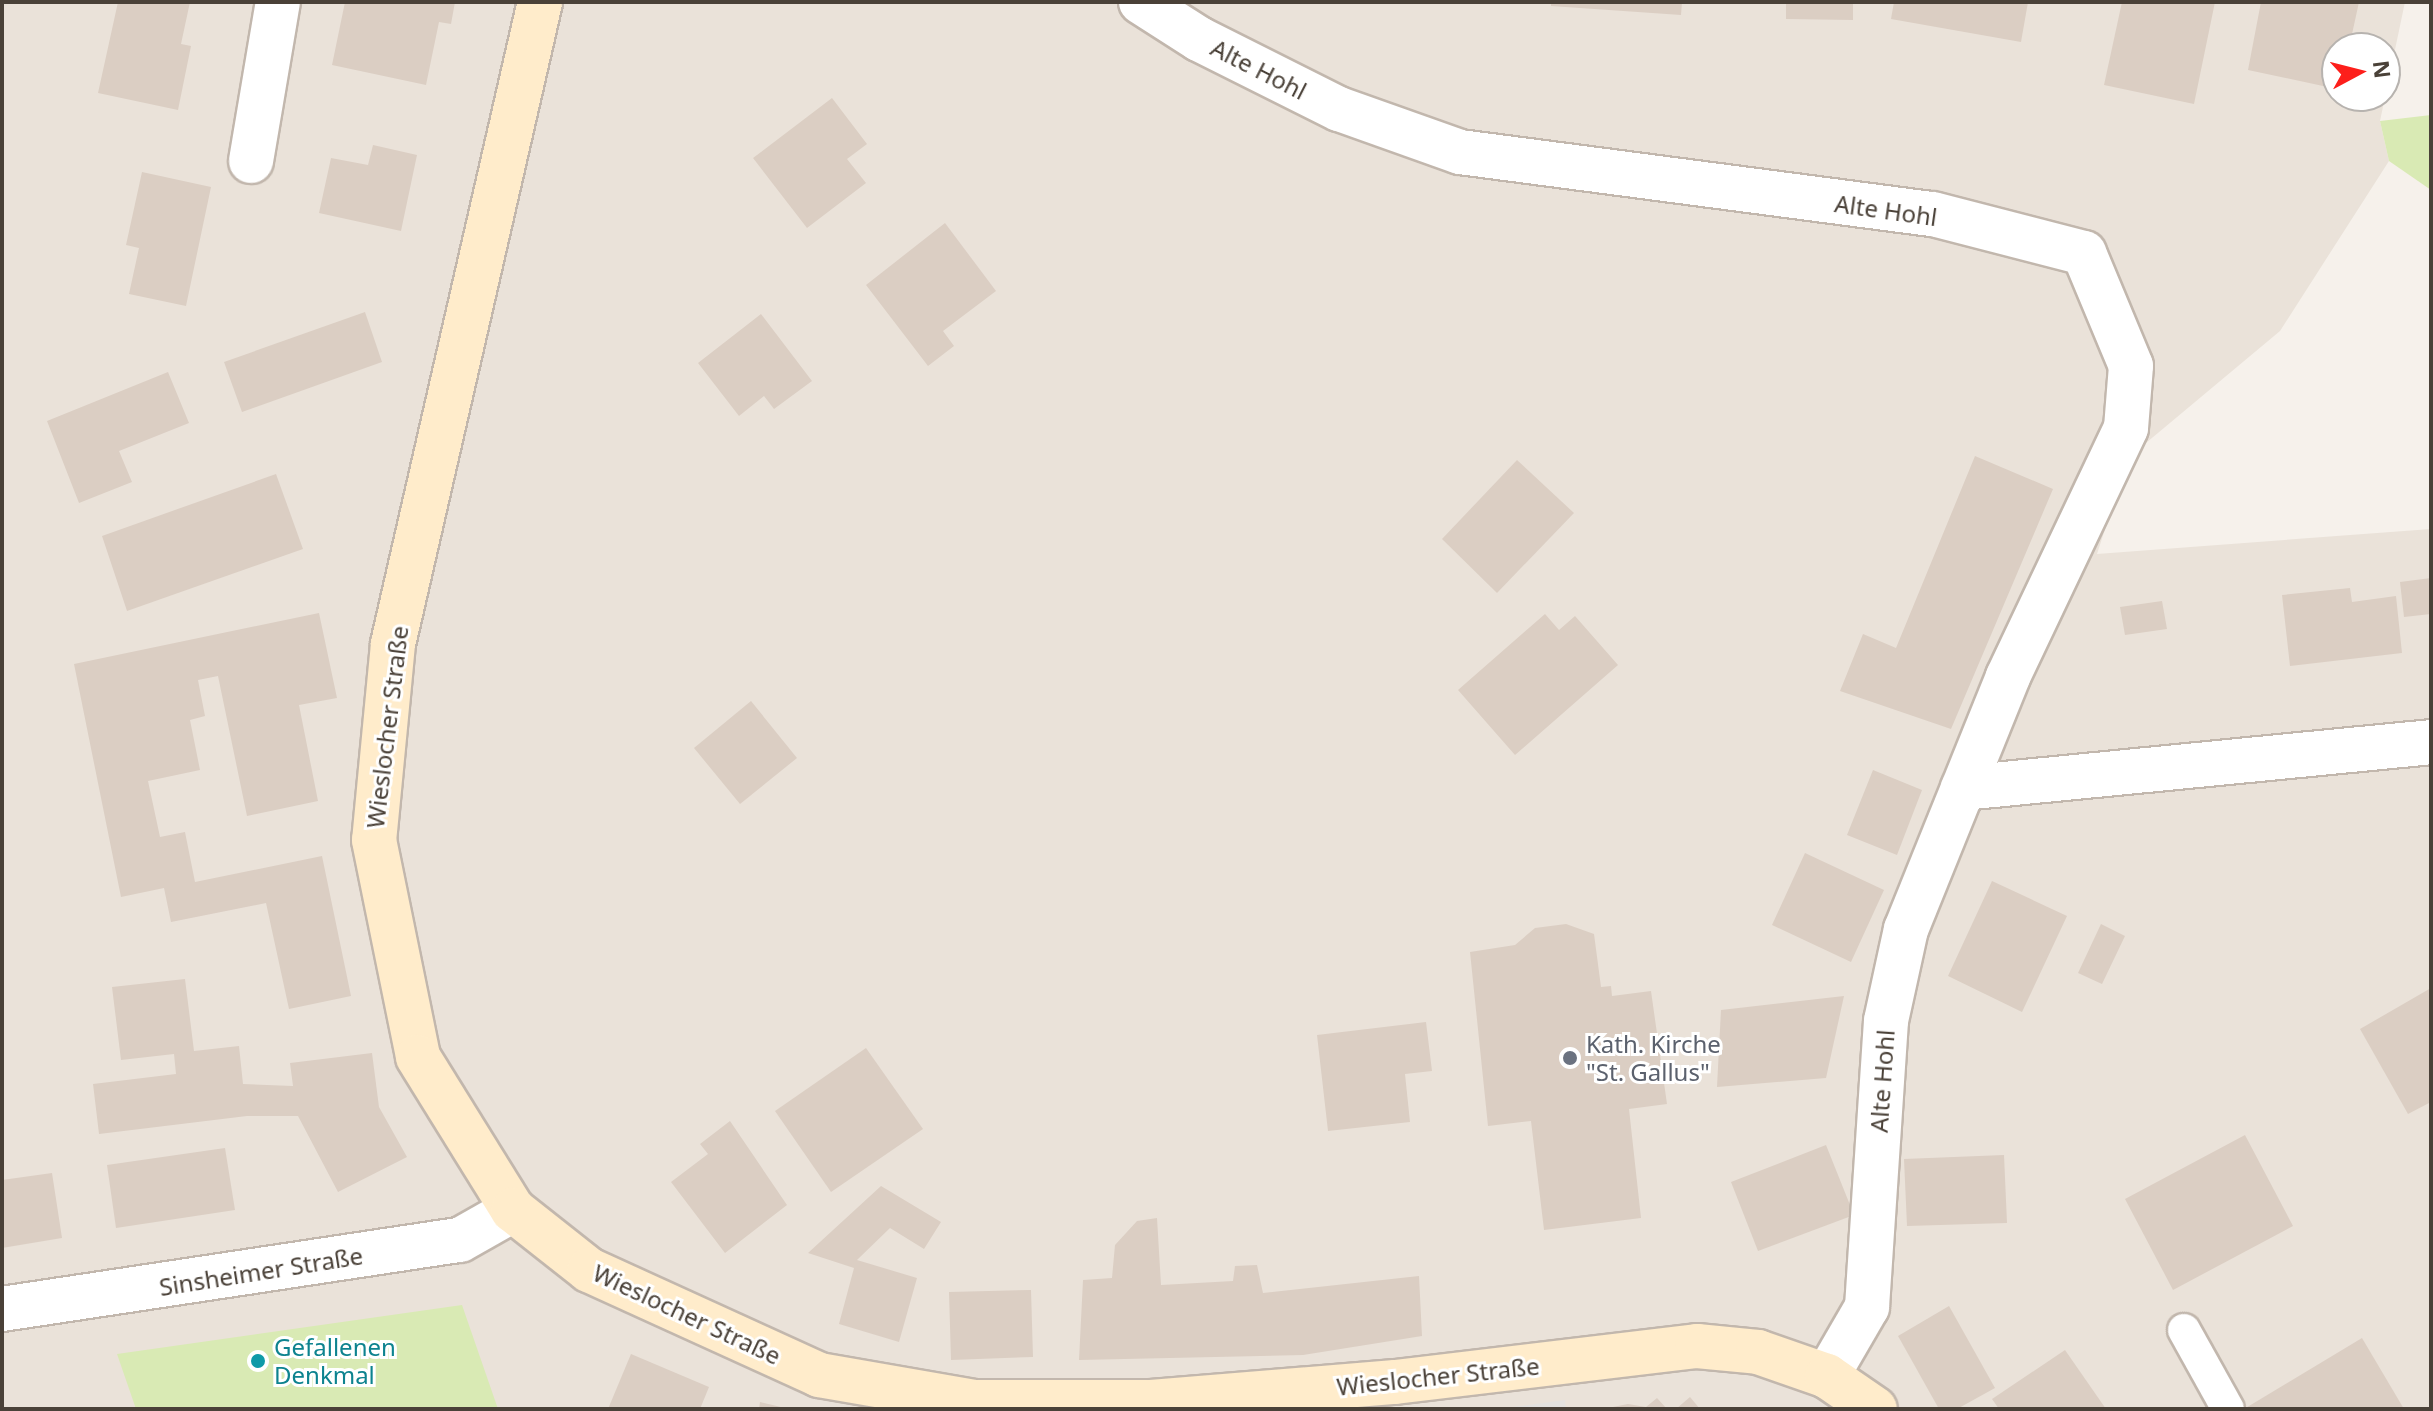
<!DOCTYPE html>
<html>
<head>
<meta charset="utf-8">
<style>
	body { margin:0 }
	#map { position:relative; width:2433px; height:1411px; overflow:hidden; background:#f6f1eb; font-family:"Noto Sans",sans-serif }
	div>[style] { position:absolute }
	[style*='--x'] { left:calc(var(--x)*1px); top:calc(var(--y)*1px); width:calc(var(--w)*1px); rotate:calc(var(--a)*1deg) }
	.residential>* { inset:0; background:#eae2d9 }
	.green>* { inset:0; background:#d9eab4 }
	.parking>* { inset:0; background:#e4e2df }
	.building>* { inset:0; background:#dbcec3 }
	.roads { filter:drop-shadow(2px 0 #c2b7ad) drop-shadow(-2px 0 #c2b7ad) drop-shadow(0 2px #c2b7ad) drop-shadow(0 -2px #c2b7ad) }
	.lane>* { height:32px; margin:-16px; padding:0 16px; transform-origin:16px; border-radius:16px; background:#fff }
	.street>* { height:44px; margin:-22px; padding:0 22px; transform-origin:22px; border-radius:22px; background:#fff }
	.secondary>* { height:44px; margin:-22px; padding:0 22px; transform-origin:22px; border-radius:22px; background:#ffeccb }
	.dots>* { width:22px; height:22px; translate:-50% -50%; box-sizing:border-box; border:4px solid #fff; border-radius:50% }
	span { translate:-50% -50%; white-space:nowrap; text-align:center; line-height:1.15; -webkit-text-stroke:6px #fff; paint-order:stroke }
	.street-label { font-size:24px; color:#4a4138 }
	.worship-label { font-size:24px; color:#5b616d }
	.left { translate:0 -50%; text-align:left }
	.culture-label { font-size:24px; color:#0d838f }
	.frame { position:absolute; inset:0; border:4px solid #4a4138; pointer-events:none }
	.north { position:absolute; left:2321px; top:32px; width:80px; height:80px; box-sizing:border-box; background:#fff; border:2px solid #b7b3af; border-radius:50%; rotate:83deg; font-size:22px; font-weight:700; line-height:32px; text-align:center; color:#4a4138 }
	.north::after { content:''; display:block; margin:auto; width:28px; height:36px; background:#fd1f1b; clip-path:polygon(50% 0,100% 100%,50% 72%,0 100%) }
</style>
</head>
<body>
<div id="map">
	<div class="residential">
		<div style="clip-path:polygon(evenodd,2px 2px,2405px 2px,2380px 121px,2389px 161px,2280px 331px,2128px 458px,2097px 554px,2431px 529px,2431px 1409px,2px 1409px,2px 2px,2337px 48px,2385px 48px,2385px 96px,2337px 96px,2337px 48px)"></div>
	</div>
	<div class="green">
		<div style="clip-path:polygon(2431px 115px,2431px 190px,2389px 161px,2380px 121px)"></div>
		<div style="clip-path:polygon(462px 1305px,498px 1409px,136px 1409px,117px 1354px)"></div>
	</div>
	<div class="parking">
		<div style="clip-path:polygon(1565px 1400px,1566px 1409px,1498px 1409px)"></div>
	</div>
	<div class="building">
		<div style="clip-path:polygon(118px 2px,190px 2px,181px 44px,191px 46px,178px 110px,98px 93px)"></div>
		<div style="clip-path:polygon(345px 2px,455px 2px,451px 24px,439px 22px,426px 85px,332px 65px)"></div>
		<div style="clip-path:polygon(1551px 2px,1682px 2px,1681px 15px,1551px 6px)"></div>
		<div style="clip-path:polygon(1786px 2px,1853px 2px,1853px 20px,1786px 19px)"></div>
		<div style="clip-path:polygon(1894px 2px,2028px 2px,2021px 42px,1891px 19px)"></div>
		<div style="clip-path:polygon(2122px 2px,2215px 2px,2194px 104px,2104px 85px)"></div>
		<div style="clip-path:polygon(2261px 2px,2359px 2px,2349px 48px,2337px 48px,2337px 89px,2248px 70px)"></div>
		<div style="clip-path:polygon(832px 98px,867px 144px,847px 159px,866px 183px,807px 228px,753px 158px)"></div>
		<div style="clip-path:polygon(373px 145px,417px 155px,401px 231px,319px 213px,331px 158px,368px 165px)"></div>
		<div style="clip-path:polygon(142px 172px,211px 187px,186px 306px,129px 294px,139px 248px,126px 245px)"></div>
		<div style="clip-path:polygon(945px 223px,996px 291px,943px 331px,954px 346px,928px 366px,866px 285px)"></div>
		<div style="clip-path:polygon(365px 312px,382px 362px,242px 412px,224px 362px)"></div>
		<div style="clip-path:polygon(761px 314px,812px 381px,774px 409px,764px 396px,739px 416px,698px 363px)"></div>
		<div style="clip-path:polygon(168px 372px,189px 423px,119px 451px,132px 482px,79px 503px,47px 421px)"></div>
		<div style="clip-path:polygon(1975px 456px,2053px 489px,1951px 729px,1840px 691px,1863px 634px,1896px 648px)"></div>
		<div style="clip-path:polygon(1517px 460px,1574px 513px,1497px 593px,1442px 539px)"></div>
		<div style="clip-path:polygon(276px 474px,303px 549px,127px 611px,102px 536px)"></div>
		<div style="clip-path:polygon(2431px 578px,2431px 614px,2404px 617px,2400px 582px)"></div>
		<div style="clip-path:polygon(2350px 588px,2352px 602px,2396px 596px,2402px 653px,2290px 666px,2282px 595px)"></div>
		<div style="clip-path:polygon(2162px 601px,2167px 629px,2125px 635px,2120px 607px)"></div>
		<div style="clip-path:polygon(319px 613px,337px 698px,299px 705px,318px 801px,247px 816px,218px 676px,198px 680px,205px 716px,190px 720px,200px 770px,148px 781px,160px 837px,185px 832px,195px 882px,322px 856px,351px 996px,289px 1009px,266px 903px,171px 922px,164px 888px,121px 897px,74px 664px)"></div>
		<div style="clip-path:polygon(1545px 614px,1559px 630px,1575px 616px,1618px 665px,1515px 755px,1458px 690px)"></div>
		<div style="clip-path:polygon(751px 701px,797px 758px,740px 804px,694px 748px)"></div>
		<div style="clip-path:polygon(1873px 770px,1922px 790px,1897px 855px,1847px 835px)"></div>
		<div style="clip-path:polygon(1805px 853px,1884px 890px,1851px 962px,1772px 925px)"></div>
		<div style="clip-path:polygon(1992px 881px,2067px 916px,2022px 1012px,1948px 976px)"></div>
		<div style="clip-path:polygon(1566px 924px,1594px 934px,1601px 987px,1611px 986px,1612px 996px,1651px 991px,1667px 1104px,1629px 1109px,1641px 1218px,1544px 1230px,1531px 1121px,1488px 1126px,1470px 952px,1515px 945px,1535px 928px)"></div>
		<div style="clip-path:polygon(2101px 924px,2125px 936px,2102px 984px,2078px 973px)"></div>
		<div style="clip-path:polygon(185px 979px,194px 1051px,239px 1046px,243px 1084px,293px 1086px,290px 1063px,372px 1053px,379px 1107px,407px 1157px,338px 1192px,298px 1116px,247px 1116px,99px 1134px,93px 1084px,176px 1074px,174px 1054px,121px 1060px,112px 987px)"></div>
		<div style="clip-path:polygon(2431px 988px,2431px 1102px,2408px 1114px,2360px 1029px)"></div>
		<div style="clip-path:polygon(1844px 996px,1826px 1078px,1717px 1087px,1721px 1010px)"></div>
		<div style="clip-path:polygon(1426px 1022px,1432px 1071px,1405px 1074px,1410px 1122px,1328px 1131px,1317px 1035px)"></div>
		<div style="clip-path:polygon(866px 1048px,923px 1129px,831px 1192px,775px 1111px)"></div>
		<div style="clip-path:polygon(730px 1121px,787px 1205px,725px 1253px,671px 1182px,708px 1154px,700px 1144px)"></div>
		<div style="clip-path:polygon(2245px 1135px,2293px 1226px,2173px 1290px,2125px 1199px)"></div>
		<div style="clip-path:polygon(1826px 1145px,1854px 1215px,1758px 1251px,1731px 1182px)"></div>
		<div style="clip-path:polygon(225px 1148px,235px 1210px,116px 1228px,107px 1165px)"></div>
		<div style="clip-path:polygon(2004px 1155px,2007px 1223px,1907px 1226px,1904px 1159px)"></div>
		<div style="clip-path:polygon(52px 1173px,62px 1238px,2px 1248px,2px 1180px)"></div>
		<div style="clip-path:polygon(881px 1186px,941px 1222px,924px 1249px,890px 1228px,857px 1260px,917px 1278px,899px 1342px,839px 1324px,854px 1268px,808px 1253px)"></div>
		<div style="clip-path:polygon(1157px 1218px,1161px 1285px,1233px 1281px,1235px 1266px,1257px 1265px,1263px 1293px,1419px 1276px,1422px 1336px,1303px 1355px,1079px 1360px,1083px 1280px,1112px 1278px,1115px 1245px,1137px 1221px)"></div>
		<div style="clip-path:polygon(1031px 1290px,1033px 1357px,951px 1360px,949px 1292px)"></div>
		<div style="clip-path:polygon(1949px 1306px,1995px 1388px,1957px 1409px,1939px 1409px,1898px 1336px)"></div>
		<div style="clip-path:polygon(2362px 1338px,2404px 1409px,2244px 1409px)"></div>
		<div style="clip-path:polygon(2065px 1350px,2106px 1409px,1999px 1409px,1992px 1399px)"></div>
		<div style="clip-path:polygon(631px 1354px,709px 1387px,700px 1409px,608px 1409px)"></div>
		<div style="clip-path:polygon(1690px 1397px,1700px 1409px,1676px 1409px)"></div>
		<div style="clip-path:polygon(1657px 1398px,1667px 1409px,1603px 1409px,1628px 1404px,1646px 1407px)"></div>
		<div style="clip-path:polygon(760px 1402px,785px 1408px,784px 1409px,759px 1409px)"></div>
	</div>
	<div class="roads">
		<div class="lane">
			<div style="--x:2184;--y:1330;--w:90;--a:60.9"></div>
		</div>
		<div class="street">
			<div style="--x:1141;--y:2;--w:69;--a:32.5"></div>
			<div style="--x:1199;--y:39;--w:157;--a:26.6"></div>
			<div style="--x:1339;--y:109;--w:128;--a:19.6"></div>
			<div style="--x:1460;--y:152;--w:477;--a:7.5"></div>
			<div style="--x:1933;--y:214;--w:156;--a:14.5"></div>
			<div style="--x:2084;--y:253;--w:122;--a:67.4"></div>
			<div style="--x:2131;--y:366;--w:62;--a:94.6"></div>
			<div style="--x:2126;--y:428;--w:276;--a:115.4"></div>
			<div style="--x:2008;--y:677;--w:272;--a:112"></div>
			<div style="--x:1906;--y:929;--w:94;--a:102.3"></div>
			<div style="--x:1886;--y:1021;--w:287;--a:93.8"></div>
			<div style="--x:1867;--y:1307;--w:80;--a:120.1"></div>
			<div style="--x:251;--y:161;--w:161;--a:-80.4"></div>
			<div style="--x:1963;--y:788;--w:470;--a:-5.6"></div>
			<div style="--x:2;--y:1309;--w:463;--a:-8.6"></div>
			<div style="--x:460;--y:1240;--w:61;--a:-29.5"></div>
		</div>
		<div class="secondary">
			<div style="--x:540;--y:2;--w:659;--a:102.9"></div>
			<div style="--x:393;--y:644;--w:197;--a:95.5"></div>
			<div style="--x:374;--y:840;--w:221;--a:78.5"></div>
			<div style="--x:418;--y:1057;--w:180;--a:58.2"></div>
			<div style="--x:513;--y:1210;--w:97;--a:38.3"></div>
			<div style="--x:589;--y:1270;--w:253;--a:24.5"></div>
			<div style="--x:819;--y:1375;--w:159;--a:9.8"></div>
			<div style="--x:976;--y:1402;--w:175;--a:0"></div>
			<div style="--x:1151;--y:1402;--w:245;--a:-4.7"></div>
			<div style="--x:1395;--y:1382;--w:304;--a:-6.8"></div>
			<div style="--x:1697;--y:1346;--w:61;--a:5.6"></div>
			<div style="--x:1758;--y:1352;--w:73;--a:19.2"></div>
			<div style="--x:1827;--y:1376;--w:58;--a:34.5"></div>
		</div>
	</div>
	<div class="dots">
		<div style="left:1570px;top:1058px;background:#6b7280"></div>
		<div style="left:258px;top:1361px;background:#0f9aa8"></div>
	</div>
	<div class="street-label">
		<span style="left:1259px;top:69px;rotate:27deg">Alte Hohl</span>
		<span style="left:1886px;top:210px;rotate:8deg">Alte Hohl</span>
		<span style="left:387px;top:727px;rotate:-83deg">Wieslocher Straße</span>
		<span style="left:1882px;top:1081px;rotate:-86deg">Alte Hohl</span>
		<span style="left:261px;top:1271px;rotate:-9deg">Sinsheimer Straße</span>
		<span style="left:687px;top:1314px;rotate:25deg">Wieslocher Straße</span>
		<span style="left:1438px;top:1376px;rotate:-6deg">Wieslocher Straße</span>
	</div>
	<div class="worship-label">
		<span class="left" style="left:1586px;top:1058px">Kath. Kirche<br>"St. Gallus"</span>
	</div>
	<div class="culture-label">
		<span class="left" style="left:274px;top:1361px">Gefallenen<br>Denkmal</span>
	</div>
	<div class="frame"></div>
	<div class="north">N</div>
</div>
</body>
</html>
